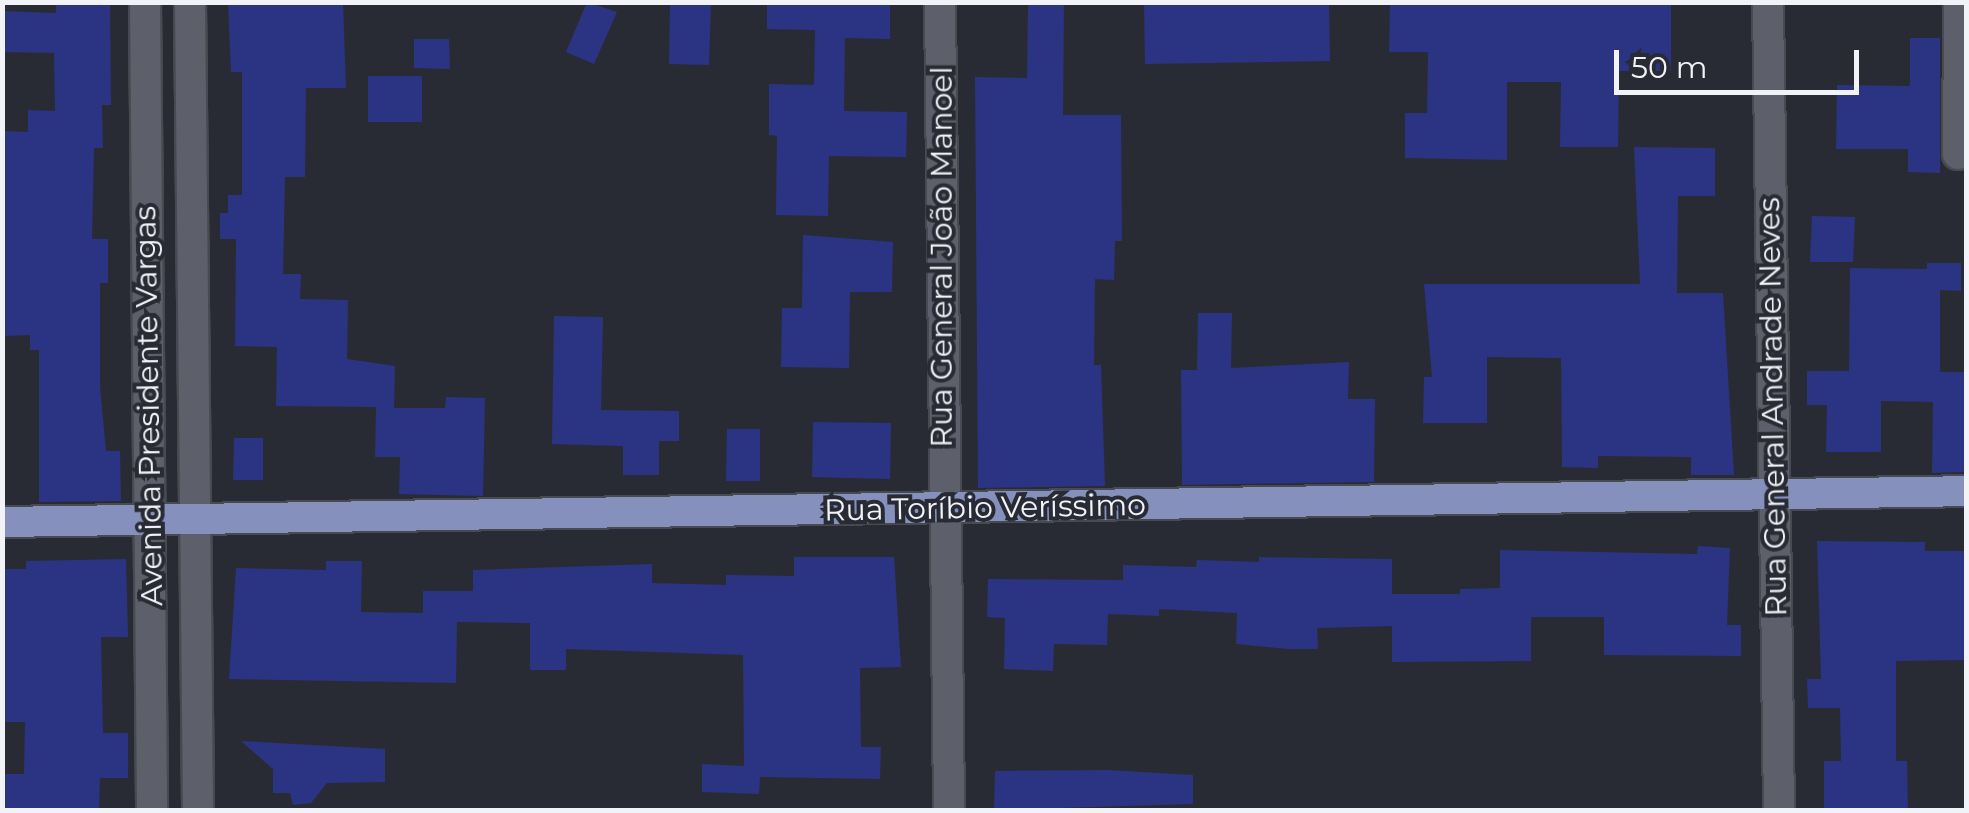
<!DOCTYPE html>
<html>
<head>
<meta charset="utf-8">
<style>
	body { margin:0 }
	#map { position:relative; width:1969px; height:813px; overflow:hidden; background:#292b34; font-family:Montserrat,sans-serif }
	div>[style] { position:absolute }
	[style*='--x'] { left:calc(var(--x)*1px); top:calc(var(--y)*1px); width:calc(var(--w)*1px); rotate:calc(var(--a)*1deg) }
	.building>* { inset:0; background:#2b3482 }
	.roads { filter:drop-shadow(2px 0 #484a51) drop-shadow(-2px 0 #484a51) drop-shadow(0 2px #484a51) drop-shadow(0 -2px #484a51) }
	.minor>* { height:30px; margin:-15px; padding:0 15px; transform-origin:15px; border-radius:15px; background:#5d606a }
	.major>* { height:30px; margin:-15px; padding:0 15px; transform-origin:15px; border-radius:15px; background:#8590bc }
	span { translate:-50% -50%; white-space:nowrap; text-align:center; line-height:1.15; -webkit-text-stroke:8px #292b34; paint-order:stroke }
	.street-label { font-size:30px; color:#f1f3f9 }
	.frame { position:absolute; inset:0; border:5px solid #f1f3f9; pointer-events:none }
	.scale { position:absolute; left:1614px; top:50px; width:245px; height:45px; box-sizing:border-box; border:5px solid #f1f3f9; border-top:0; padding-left:12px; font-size:30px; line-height:35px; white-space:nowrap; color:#f1f3f9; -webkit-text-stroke:8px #292b34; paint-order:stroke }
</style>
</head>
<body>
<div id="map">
	<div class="building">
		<div style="clip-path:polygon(56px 2px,110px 2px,111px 105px,102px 105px,103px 148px,94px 148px,92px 239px,108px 239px,108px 283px,100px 283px,100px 387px,106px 451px,120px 451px,121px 501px,39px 502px,39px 350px,30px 350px,30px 335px,2px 336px,2px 131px,28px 132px,28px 110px,55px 111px,54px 53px,2px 52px,2px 11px,56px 13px)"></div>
		<div style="clip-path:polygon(228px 2px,343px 2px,346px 88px,306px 88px,305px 177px,285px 177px,283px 274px,301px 274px,300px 299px,348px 300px,347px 359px,395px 366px,394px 408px,445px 408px,446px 397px,485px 398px,483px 496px,399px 494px,400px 457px,375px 457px,376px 407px,276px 406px,277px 347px,235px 346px,236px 239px,220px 239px,220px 213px,228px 213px,228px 195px,242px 195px,242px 72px,231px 72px)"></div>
		<div style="clip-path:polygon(587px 2px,617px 12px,594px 64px,566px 52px)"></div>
		<div style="clip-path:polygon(670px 2px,711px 2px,709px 65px,669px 64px)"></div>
		<div style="clip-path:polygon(767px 2px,890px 2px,890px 39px,845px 38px,844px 111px,907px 112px,906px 157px,829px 156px,828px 216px,776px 215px,777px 136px,769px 135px,769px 84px,814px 85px,815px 30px,767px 29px)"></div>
		<div style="clip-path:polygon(1028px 2px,1064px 2px,1063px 115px,1121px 115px,1122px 241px,1115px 241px,1114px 280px,1095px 279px,1094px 365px,1101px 365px,1105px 486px,978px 488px,975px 77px,1027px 78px)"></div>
		<div style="clip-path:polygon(1144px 2px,1329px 2px,1330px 61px,1145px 64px)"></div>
		<div style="clip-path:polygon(1390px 2px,1671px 2px,1671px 71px,1619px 71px,1618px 147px,1560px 147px,1561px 82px,1507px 82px,1507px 160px,1405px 158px,1405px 113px,1427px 113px,1428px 52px,1389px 52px)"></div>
		<div style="clip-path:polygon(1910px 38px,1940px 38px,1940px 173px,1908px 172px,1908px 149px,1836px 149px,1837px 85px,1910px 86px)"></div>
		<div style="clip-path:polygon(414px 39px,449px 39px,450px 69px,414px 68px)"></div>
		<div style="clip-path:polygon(368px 76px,422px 76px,422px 122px,368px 122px)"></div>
		<div style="clip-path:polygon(1634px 147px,1715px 148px,1715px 196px,1678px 196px,1677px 293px,1723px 293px,1734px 475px,1691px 475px,1691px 457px,1598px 456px,1598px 468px,1562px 467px,1561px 358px,1487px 357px,1487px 423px,1423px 423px,1424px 377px,1432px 377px,1424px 284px,1640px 284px)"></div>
		<div style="clip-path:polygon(1812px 216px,1855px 217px,1853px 262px,1810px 262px)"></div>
		<div style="clip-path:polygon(803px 235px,893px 242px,892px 292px,850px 292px,849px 368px,781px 367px,782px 308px,802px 308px)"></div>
		<div style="clip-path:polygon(1927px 263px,1961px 263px,1961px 291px,1940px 290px,1940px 372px,1966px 372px,1966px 472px,1932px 473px,1933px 402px,1881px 401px,1881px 452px,1826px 452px,1827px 405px,1807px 405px,1807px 371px,1849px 371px,1850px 268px,1927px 269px)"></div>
		<div style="clip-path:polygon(1198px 313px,1232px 313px,1231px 368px,1349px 362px,1348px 399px,1375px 399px,1374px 482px,1182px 485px,1181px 370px,1197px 370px)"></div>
		<div style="clip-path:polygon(554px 316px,603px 317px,601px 410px,679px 411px,679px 441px,659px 441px,659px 475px,623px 475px,623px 446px,552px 444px)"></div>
		<div style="clip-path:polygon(813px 422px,891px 423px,890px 479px,812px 477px)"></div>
		<div style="clip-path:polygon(727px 429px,760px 429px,760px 481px,726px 481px)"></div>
		<div style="clip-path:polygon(234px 438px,263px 438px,263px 480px,233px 480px)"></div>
		<div style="clip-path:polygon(1817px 541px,1925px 542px,1925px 551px,1966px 551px,1966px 660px,1896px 661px,1896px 761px,1907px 761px,1908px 810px,1824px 810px,1824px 761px,1841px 761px,1840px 708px,1808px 708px,1807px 679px,1821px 679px)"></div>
		<div style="clip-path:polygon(1698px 546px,1730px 548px,1727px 625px,1741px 625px,1741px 656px,1604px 655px,1604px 617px,1531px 617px,1531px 661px,1392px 662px,1392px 626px,1317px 628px,1318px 649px,1289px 649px,1236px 644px,1237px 613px,1159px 609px,1159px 616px,1108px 614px,1107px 645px,1054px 644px,1053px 671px,1004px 669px,1005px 618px,987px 617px,988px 579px,1123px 580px,1123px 565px,1196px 567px,1197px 560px,1259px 562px,1259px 557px,1392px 559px,1392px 594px,1460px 594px,1460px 589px,1500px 588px,1500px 550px,1697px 554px)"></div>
		<div style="clip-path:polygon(794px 557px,894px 557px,901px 667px,860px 668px,861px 747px,881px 747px,880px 779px,760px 777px,759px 794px,702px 792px,702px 764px,744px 766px,743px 655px,566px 649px,566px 670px,530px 670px,530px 623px,457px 622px,456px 683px,229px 679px,236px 568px,326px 570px,326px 561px,362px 561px,361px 612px,423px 613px,423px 591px,473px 591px,473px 570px,652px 564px,652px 583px,726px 585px,726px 575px,794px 576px)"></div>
		<div style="clip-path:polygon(126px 559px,128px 637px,101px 637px,103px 733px,128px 733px,128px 778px,100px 778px,99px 810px,2px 810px,2px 774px,24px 774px,25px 722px,2px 722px,2px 569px,26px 569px,26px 561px)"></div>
		<div style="clip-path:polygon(241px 741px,385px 749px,385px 782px,327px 783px,311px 803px,293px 805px,290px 793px,273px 793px,273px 769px)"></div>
		<div style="clip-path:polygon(1108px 770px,1193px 775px,1193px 804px,994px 810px,995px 771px)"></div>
	</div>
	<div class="roads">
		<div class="minor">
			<div style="--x:145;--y:2;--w:808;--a:89.5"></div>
			<div style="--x:190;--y:2;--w:808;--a:89.43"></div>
			<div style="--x:940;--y:2;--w:808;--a:89.36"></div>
			<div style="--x:1768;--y:2;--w:808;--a:89.22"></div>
			<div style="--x:1958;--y:154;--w:152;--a:-89.6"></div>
		</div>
		<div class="major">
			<div style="--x:2;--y:522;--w:1964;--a:-0.9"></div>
		</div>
	</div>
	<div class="street-label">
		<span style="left:942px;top:257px;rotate:-90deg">Rua General João Manoel</span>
		<span style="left:149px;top:406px;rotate:-91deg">Avenida Presidente Vargas</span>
		<span style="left:1773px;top:407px;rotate:-91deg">Rua General Andrade Neves</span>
		<span style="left:985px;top:508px;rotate:-1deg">Rua Toríbio Veríssimo</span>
	</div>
	<div class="frame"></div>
	<div class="scale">50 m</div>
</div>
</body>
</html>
